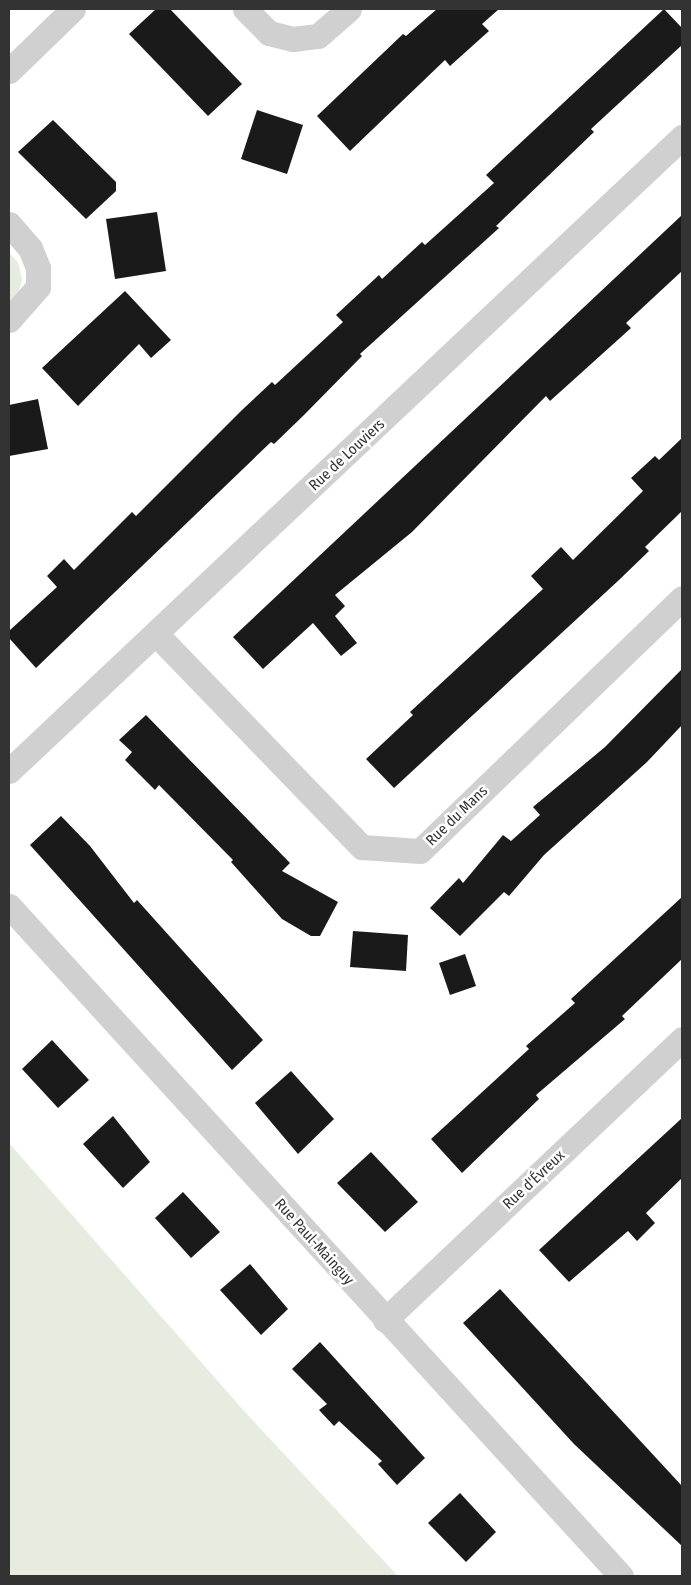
<!DOCTYPE html>
<html>
<head>
<meta charset="utf-8">
<style>
	body { margin:0 }
	#map { position:relative; width:691px; height:1585px; overflow:hidden; background:#fff; font-family:"Fira Sans Condensed",sans-serif }
	div>[style] { position:absolute }
	[style*='--x'] { left:calc(var(--x)*1px); top:calc(var(--y)*1px); width:calc(var(--w)*1px); rotate:calc(var(--a)*1deg) }
	.green>* { inset:0; background:#e6ecdf }
	.building>* { inset:0; background:#1a1a1a }
	.street>* { height:25px; margin:-12.5px; padding:0 12.5px; transform-origin:12.5px; border-radius:12.5px; background:#d0d0d0 }
	span { translate:-50% -50%; white-space:nowrap; text-align:center; line-height:1.15; -webkit-text-stroke:5px #fff; paint-order:stroke }
	.street-label { font-size:15px; color:#333 }
	.frame { position:absolute; inset:0; border:10px solid #333; pointer-events:none }
</style>
</head>
<body>
<div id="map">
	<div class="green">
		<div style="clip-path:polygon(9px 253px,18px 262px,22px 280px,17px 297px,9px 304px)"></div>
		<div style="clip-path:polygon(9px 1143px,244px 1411px,398px 1576px,9px 1576px)"></div>
	</div>
	<div class="building">
		<div style="clip-path:polygon(156px 9px,170px 9px,242px 84px,208px 116px,129px 34px)"></div>
		<div style="clip-path:polygon(437px 9px,499px 9px,482px 24px,489px 31px,450px 66px,445px 60px,350px 151px,317px 116px,403px 34px,406px 36px)"></div>
		<div style="clip-path:polygon(664px 9px,682px 28px,682px 45px,591px 129px,594px 132px,496px 226px,499px 228px,360px 354px,362px 356px,304px 415px,274px 444px,271px 442px,36px 668px,9px 638px,9px 631px,57px 587px,47px 576px,64px 559px,74px 570px,132px 512px,136px 516px,242px 410px,272px 382px,275px 385px,343px 322px,336px 315px,379px 275px,382px 279px,422px 242px,425px 245px,494px 183px,486px 175px)"></div>
		<div style="clip-path:polygon(257px 110px,303px 125px,287px 174px,241px 159px)"></div>
		<div style="clip-path:polygon(53px 120px,116px 182px,116px 191px,86px 219px,18px 152px)"></div>
		<div style="clip-path:polygon(157px 212px,166px 271px,115px 279px,106px 219px)"></div>
		<div style="clip-path:polygon(682px 215px,682px 271px,626px 323px,631px 328px,550px 401px,546px 396px,412px 532px,335px 595px,345px 606px,335px 616px,357px 643px,341px 656px,313px 623px,263px 669px,233px 637px)"></div>
		<div style="clip-path:polygon(125px 291px,171px 340px,151px 358px,139px 344px,78px 406px,42px 368px)"></div>
		<div style="clip-path:polygon(38px 399px,48px 449px,9px 456px,9px 405px)"></div>
		<div style="clip-path:polygon(682px 438px,682px 511px,645px 547px,649px 551px,619px 580px,394px 788px,366px 759px,413px 715px,410px 712px,543px 589px,531px 576px,561px 547px,573px 560px,643px 491px,631px 478px,655px 456px,659px 460px)"></div>
		<div style="clip-path:polygon(682px 669px,682px 725px,647px 762px,544px 855px,509px 896px,504px 892px,460px 936px,430px 908px,459px 878px,463px 883px,503px 835px,511px 841px,540px 815px,533px 807px,605px 747px)"></div>
		<div style="clip-path:polygon(146px 715px,290px 863px,282px 871px,338px 902px,320px 936px,311px 936px,282px 919px,231px 862px,233px 860px,159px 785px,155px 790px,125px 760px,132px 752px,119px 740px)"></div>
		<div style="clip-path:polygon(61px 816px,90px 846px,134px 903px,137px 900px,263px 1040px,232px 1070px,30px 845px)"></div>
		<div style="clip-path:polygon(682px 897px,682px 959px,622px 1016px,625px 1019px,536px 1095px,539px 1099px,462px 1173px,431px 1139px,529px 1049px,526px 1046px,575px 1003px,571px 999px)"></div>
		<div style="clip-path:polygon(353px 931px,408px 935px,406px 971px,350px 967px)"></div>
		<div style="clip-path:polygon(465px 954px,476px 986px,450px 995px,439px 963px)"></div>
		<div style="clip-path:polygon(52px 1040px,89px 1080px,58px 1108px,22px 1069px)"></div>
		<div style="clip-path:polygon(291px 1071px,334px 1119px,298px 1154px,255px 1103px)"></div>
		<div style="clip-path:polygon(113px 1116px,150px 1162px,123px 1188px,83px 1144px)"></div>
		<div style="clip-path:polygon(682px 1118px,682px 1178px,646px 1213px,655px 1223px,637px 1241px,628px 1231px,569px 1282px,539px 1250px)"></div>
		<div style="clip-path:polygon(371px 1152px,418px 1202px,385px 1232px,337px 1183px)"></div>
		<div style="clip-path:polygon(183px 1192px,220px 1232px,191px 1258px,155px 1218px)"></div>
		<div style="clip-path:polygon(250px 1264px,288px 1309px,261px 1335px,220px 1290px)"></div>
		<div style="clip-path:polygon(500px 1289px,682px 1486px,682px 1546px,574px 1444px,463px 1323px)"></div>
		<div style="clip-path:polygon(320px 1342px,425px 1458px,397px 1485px,378px 1464px,382px 1461px,339px 1421px,334px 1426px,319px 1410px,327px 1404px,292px 1369px)"></div>
		<div style="clip-path:polygon(460px 1493px,496px 1532px,466px 1562px,428px 1523px)"></div>
	</div>
	<div class="street">
		<div style="--x:245;--y:9;--w:34;--a:45"></div>
		<div style="--x:269;--y:33;--w:25;--a:14"></div>
		<div style="--x:293;--y:39;--w:25;--a:-7"></div>
		<div style="--x:318;--y:36;--w:41;--a:-41.1"></div>
		<div style="--x:9;--y:71;--w:89;--a:-44.1"></div>
		<div style="--x:9;--y:224;--w:32;--a:49"></div>
		<div style="--x:30;--y:248;--w:22;--a:68"></div>
		<div style="--x:38;--y:268;--w:19;--a:90"></div>
		<div style="--x:38;--y:287;--w:44;--a:131.3"></div>
		<div style="--x:157;--y:635;--w:295;--a:46"></div>
		<div style="--x:362;--y:847;--w:58;--a:3.9"></div>
		<div style="--x:420;--y:851;--w:364;--a:-44"></div>
		<div style="--x:9;--y:771;--w:925;--a:-43.29"></div>
		<div style="--x:9;--y:906;--w:907;--a:47.59"></div>
		<div style="--x:385;--y:1320;--w:409;--a:-43.4"></div>
	</div>
	<div class="street-label">
		<span style="left:347px;top:455px;rotate:-43deg">Rue de Louviers</span>
		<span style="left:457px;top:816px;rotate:-44deg">Rue du Mans</span>
		<span style="left:534px;top:1180px;rotate:-43deg">Rue d'Évreux</span>
		<span style="left:314px;top:1242px;rotate:48deg">Rue Paul-Mainguy</span>
	</div>
	<div class="frame"></div>
</div>
</body>
</html>
